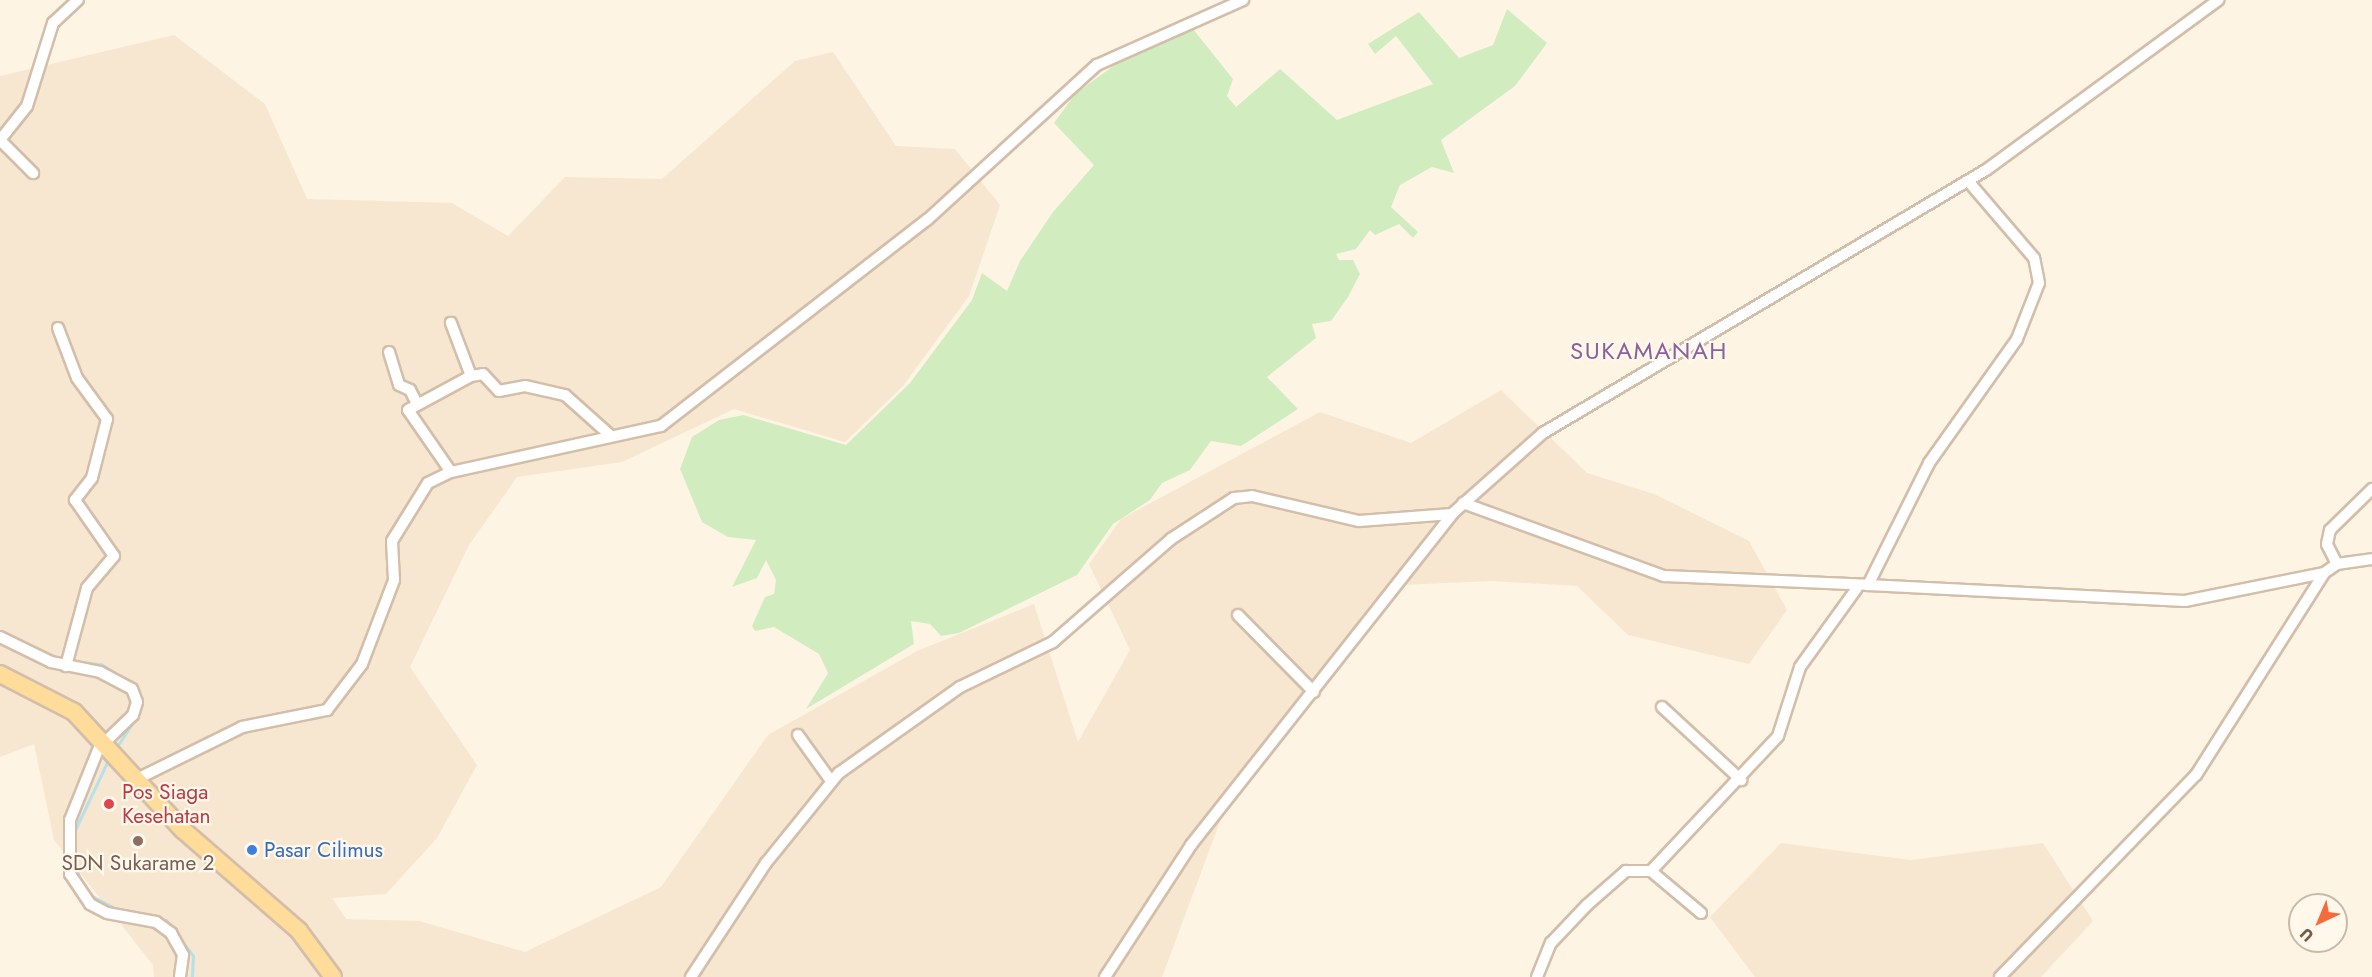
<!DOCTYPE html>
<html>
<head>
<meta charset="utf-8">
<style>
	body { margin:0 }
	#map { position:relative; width:2372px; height:977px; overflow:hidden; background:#fef4e3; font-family:Jost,sans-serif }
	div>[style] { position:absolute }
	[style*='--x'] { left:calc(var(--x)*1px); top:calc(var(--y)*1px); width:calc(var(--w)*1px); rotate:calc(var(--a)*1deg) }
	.residential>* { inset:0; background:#f7e6d0 }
	.green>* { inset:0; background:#d1edc0 }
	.stream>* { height:3px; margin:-1.5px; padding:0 1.5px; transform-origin:1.5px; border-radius:1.5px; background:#b5e1ea }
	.roads { filter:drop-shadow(2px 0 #d3beaa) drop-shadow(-2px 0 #d3beaa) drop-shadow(0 2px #d3beaa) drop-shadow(0 -2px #d3beaa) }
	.minor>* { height:10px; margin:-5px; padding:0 5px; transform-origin:5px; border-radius:5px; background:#fff }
	.primary>* { height:16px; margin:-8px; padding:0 8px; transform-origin:8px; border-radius:8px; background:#ffdc99 }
	.dots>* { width:16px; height:16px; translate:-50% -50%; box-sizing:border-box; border:3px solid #fff8eb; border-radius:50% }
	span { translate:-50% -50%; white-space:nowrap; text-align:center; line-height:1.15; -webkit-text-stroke:4.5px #fff8eb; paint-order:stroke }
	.health-label { font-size:21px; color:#be3a42 }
	.left { translate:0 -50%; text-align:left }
	.shop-label { font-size:21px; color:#366cbe }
	.education-label { font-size:21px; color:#785e54 }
	.quarter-label { font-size:24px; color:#8b619d; letter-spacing:1.5px }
	.north { position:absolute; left:2288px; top:893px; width:60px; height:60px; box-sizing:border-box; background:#fff8eb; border:2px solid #c9b9a9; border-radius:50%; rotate:224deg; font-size:16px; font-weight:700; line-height:24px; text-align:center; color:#795a46 }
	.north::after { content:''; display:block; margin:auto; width:21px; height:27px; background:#f46b3c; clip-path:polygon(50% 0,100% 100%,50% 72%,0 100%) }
</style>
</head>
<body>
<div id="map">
	<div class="residential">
		<div style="clip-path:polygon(174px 35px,265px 104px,307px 199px,452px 203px,508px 236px,565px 177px,662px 179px,795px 61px,833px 52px,896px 146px,955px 149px,1000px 205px,969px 296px,903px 386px,845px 442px,734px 409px,622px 462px,517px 477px,469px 545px,410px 667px,477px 765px,437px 838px,386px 894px,332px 898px,346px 919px,419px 921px,525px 952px,661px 887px,768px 735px,917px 651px,1034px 604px,1078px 742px,1130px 650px,1089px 564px,1121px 519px,1320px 412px,1411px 443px,1501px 390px,1587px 473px,1654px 494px,1749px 541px,1787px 610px,1749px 664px,1628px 635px,1577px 586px,1493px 581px,1401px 585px,1221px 819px,1162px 977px,154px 977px,153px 965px,54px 840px,34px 744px,0 757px,0 76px)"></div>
		<div style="clip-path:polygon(1781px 843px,1910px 860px,2043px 843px,2093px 921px,2041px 977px,1755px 977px,1710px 917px)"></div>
	</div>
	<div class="green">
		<div style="clip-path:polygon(1507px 9px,1547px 43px,1515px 86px,1441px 140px,1454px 173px,1432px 167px,1400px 185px,1391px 207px,1418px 232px,1413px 238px,1399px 224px,1375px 235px,1370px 230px,1356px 249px,1336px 254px,1339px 260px,1353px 260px,1360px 274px,1348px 297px,1331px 321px,1312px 324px,1316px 338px,1267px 377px,1298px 409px,1241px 446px,1211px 441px,1190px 470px,1162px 483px,1150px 500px,1113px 524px,1077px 575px,959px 633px,941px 636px,930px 624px,911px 621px,914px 644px,806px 709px,828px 673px,819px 654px,774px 627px,755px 631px,752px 626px,765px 597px,774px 594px,776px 580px,766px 560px,757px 578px,732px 587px,756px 540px,728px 537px,702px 522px,680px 469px,692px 437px,719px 420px,743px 415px,846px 445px,910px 383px,972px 300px,982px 273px,1007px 291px,1020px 261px,1053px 212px,1094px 165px,1054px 123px,1075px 94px,1116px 64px,1193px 29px,1233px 79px,1227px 96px,1236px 107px,1280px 69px,1337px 120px,1433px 84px,1396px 36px,1375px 54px,1368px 44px,1419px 12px,1459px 58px,1493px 45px)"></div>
	</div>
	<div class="stream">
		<div style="--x:21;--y:642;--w:14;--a:25"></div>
		<div style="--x:71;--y:661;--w:30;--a:6"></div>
		<div style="--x:101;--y:664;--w:35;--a:33"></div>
		<div style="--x:116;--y:748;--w:33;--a:-57"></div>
		<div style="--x:75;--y:830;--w:80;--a:-64.7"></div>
		<div style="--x:74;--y:861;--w:20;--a:72"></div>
		<div style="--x:90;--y:895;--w:32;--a:28"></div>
		<div style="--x:127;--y:912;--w:40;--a:12"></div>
		<div style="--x:166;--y:920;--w:10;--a:53"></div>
		<div style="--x:178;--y:936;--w:25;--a:53"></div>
		<div style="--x:193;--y:956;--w:21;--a:93"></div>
	</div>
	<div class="roads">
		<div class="minor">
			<div style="--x:0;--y:140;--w:43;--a:-51.5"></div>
			<div style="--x:27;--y:106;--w:87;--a:-72.6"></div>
			<div style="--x:53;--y:23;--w:34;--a:-43"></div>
			<div style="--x:0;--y:140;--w:47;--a:45"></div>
			<div style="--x:58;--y:328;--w:53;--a:69.2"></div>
			<div style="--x:77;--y:378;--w:51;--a:53.8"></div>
			<div style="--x:107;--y:419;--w:61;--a:104.3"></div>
			<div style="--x:92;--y:478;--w:28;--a:128"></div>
			<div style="--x:75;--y:500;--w:68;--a:55.1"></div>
			<div style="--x:114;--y:556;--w:42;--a:130.2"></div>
			<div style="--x:87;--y:588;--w:81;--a:105.1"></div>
			<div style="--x:389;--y:352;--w:34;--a:73"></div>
			<div style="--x:399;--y:385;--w:12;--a:24"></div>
			<div style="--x:410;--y:390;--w:16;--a:63"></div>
			<div style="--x:471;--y:376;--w:12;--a:-9"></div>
			<div style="--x:483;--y:374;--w:23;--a:47"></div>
			<div style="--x:499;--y:391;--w:26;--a:-11"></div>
			<div style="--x:525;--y:386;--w:41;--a:12.7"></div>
			<div style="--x:565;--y:395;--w:62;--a:41.7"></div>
			<div style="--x:451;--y:472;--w:75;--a:-124.7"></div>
			<div style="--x:408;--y:410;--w:72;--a:-28.4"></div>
			<div style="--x:471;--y:376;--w:57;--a:-110.7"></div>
			<div style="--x:1463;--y:503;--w:214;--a:20"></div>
			<div style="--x:1664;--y:576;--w:204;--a:2.5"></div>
			<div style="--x:1868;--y:585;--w:136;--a:-63.4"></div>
			<div style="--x:1929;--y:463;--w:152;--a:-54.6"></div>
			<div style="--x:2017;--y:339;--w:60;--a:-68.6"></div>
			<div style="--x:2039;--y:283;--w:25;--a:-101"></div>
			<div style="--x:2034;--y:258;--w:101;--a:-130.6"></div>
			<div style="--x:2337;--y:564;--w:22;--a:-117"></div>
			<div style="--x:2327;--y:544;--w:14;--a:-78"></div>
			<div style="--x:2330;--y:530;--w:59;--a:-44.3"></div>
			<div style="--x:1868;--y:585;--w:317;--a:2.9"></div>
			<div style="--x:2185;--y:601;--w:142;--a:-11.4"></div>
			<div style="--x:1238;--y:615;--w:108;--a:45.4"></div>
			<div style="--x:0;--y:637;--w:57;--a:26.1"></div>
			<div style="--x:51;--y:662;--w:50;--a:11.5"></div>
			<div style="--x:100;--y:672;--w:36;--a:28"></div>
			<div style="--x:132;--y:689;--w:14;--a:69"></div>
			<div style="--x:137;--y:702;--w:14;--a:107"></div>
			<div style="--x:133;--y:715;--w:39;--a:136"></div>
			<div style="--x:1662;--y:707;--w:108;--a:42.7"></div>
			<div style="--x:798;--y:735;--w:57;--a:54.3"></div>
			<div style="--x:102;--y:740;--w:86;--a:111.8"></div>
			<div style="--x:70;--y:820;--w:54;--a:90"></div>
			<div style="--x:70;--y:874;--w:36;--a:56"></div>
			<div style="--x:90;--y:904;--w:19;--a:28"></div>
			<div style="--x:107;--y:913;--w:50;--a:10.4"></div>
			<div style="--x:156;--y:922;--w:19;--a:36"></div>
			<div style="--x:171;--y:933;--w:25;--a:61"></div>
			<div style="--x:183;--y:955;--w:22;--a:98"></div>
			<div style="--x:137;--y:779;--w:117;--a:-26.3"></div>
			<div style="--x:242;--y:727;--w:87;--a:-11.3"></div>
			<div style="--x:327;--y:710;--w:58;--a:-52.7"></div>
			<div style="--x:362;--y:664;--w:90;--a:-69.1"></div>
			<div style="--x:394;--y:580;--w:39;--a:-93"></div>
			<div style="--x:392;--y:541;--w:68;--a:-58.2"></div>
			<div style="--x:428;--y:483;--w:25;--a:-26"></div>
			<div style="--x:451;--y:472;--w:215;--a:-12.4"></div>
			<div style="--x:661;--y:426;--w:336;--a:-37.8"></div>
			<div style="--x:927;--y:220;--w:230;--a:-42.4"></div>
			<div style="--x:1097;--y:65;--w:160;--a:-24"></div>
			<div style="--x:1701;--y:913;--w:65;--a:-140"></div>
			<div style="--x:1651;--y:871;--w:185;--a:-46.7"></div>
			<div style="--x:1778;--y:736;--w:72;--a:-72.3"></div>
			<div style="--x:1800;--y:667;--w:97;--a:-54.2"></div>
			<div style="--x:691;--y:977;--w:136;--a:-56.7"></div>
			<div style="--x:766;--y:863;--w:116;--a:-51"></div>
			<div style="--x:839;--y:773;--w:148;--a:-35.4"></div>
			<div style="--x:960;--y:687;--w:103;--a:-25.8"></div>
			<div style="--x:1053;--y:642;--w:157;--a:-41.1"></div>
			<div style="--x:1171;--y:539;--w:75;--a:-33.1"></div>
			<div style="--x:1234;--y:498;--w:18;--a:-6"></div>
			<div style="--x:1252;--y:496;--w:110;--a:13.2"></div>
			<div style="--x:1359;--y:521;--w:93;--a:-4.3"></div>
			<div style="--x:1452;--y:514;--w:122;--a:-41.7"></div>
			<div style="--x:1543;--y:433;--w:515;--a:-30.7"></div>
			<div style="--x:1986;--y:170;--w:288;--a:-36.2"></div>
			<div style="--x:1105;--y:977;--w:158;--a:-56.9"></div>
			<div style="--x:1191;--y:845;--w:422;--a:-51.7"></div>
			<div style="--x:1537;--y:977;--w:37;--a:-68"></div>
			<div style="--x:1551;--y:943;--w:52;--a:-46.5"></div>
			<div style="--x:1587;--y:905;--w:52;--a:-41.1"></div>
			<div style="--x:1626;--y:871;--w:25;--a:0"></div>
			<div style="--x:2000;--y:977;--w:281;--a:-45.9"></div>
			<div style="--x:2196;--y:775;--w:239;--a:-57.6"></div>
			<div style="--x:2324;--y:573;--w:16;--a:-35"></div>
			<div style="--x:2337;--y:564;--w:35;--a:-8"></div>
		</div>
		<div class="primary">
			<div style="--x:0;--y:674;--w:83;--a:27.2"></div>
			<div style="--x:74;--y:712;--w:161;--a:47.3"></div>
			<div style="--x:183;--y:830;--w:154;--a:41"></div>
			<div style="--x:299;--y:931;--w:57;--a:53.5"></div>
		</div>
	</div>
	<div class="dots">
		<div style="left:109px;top:804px;background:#e0444e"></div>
		<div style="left:138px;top:841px;background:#8d6e63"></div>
		<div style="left:252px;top:850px;background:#3f7fe0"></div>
	</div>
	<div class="health-label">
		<span class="left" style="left:122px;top:804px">Pos Siaga<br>Kesehatan</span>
	</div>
	<div class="shop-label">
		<span class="left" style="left:264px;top:850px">Pasar Cilimus</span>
	</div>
	<div class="education-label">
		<span style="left:138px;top:863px">SDN Sukarame 2</span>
	</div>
	<div class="quarter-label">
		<span style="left:1649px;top:351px">SUKAMANAH</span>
	</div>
	<div class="north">U</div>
</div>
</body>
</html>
